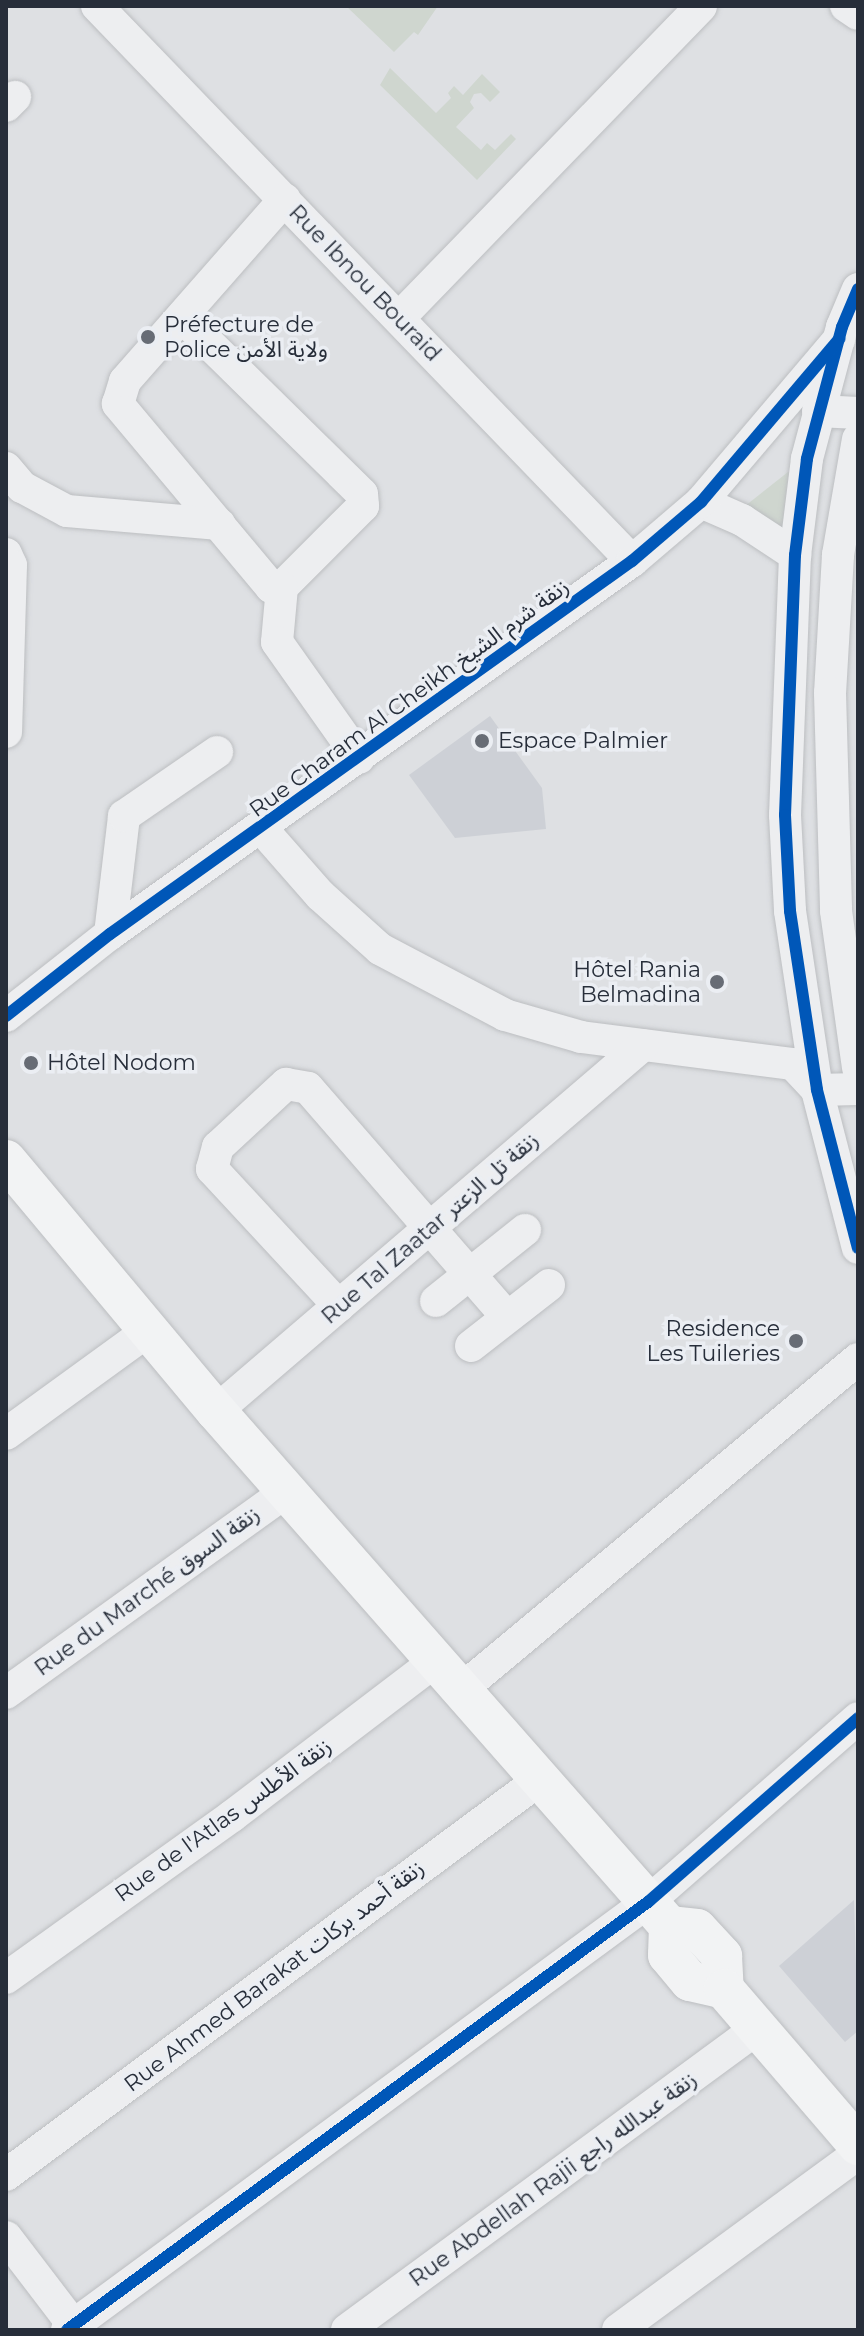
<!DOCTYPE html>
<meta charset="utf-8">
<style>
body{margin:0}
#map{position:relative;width:864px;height:2336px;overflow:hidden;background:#dee0e3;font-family:Montserrat,"Noto Sans Arabic",sans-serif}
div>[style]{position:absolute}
.built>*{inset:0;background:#cdd0d6}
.green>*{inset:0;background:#cfd6cf}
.roads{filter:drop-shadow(0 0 2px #bcbec1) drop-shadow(0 0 2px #bcbec1)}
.minor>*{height:32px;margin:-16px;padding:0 16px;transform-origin:16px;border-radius:16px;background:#edeef0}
.major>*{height:40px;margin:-20px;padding:0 20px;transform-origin:20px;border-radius:20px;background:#f2f3f4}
.cycleway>*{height:12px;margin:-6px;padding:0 6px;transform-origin:6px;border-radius:6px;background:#0057b8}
.dots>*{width:22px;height:22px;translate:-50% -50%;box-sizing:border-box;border:4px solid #ebeef3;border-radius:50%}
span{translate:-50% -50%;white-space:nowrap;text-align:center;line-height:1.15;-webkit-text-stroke:7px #ebeef3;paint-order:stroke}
.street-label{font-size:22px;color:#272e3a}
.poi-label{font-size:22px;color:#272e3a}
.left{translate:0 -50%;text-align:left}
.right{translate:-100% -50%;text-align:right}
.frame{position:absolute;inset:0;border:8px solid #272e3a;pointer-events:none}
</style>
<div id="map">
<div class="built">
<div style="clip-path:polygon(490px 716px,542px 788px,546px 829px,455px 838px,409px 775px)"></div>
<div style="clip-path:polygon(854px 1900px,858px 2031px,845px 2042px,779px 1966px)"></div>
</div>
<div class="green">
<div style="clip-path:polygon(346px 6px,438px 6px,418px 35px,414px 32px,394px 52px)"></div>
<div style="clip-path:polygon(390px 68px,436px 113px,451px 98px,448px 93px,454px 86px,463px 95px,482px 74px,500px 92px,490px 102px,481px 93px,474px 94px,470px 102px,474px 108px,456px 127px,481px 150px,487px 143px,495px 150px,511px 134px,516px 139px,477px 180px,380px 85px)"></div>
<div style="clip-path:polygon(788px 472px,790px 473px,785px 531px,745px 506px)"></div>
</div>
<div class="roads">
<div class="minor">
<div style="left:97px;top:6px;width:771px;rotate:46.05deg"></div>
<div style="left:846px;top:6px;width:14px;rotate:34deg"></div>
<div style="left:6px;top:106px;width:13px;rotate:-45deg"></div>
<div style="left:858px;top:289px;width:41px;rotate:112.8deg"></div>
<div style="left:842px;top:327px;width:137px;rotate:104.9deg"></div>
<div style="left:807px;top:459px;width:97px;rotate:97.1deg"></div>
<div style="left:795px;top:555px;width:260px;rotate:92.2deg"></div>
<div style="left:785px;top:815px;width:96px;rotate:87deg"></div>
<div style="left:790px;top:911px;width:181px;rotate:81.4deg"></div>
<div style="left:817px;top:1090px;width:163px;rotate:75.5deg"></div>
<div style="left:182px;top:317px;width:252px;rotate:44.5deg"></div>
<div style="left:362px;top:494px;width:12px;rotate:85deg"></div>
<div style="left:363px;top:506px;width:115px;rotate:135deg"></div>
<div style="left:282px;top:587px;width:11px;rotate:180deg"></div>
<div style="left:271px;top:587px;width:239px;rotate:-129.9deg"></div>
<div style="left:118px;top:404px;width:24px;rotate:-73deg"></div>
<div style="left:125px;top:381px;width:242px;rotate:-48.7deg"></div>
<div style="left:399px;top:318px;width:434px;rotate:-45.9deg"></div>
<div style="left:818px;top:411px;width:40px;rotate:2.9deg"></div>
<div style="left:858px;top:439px;width:118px;rotate:99.8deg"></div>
<div style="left:838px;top:555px;width:138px;rotate:93.3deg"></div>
<div style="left:830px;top:693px;width:218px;rotate:88.4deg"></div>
<div style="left:836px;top:911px;width:158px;rotate:82deg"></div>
<div style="left:6px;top:468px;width:25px;rotate:50deg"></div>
<div style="left:22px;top:487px;width:51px;rotate:28.1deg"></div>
<div style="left:67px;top:511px;width:153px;rotate:4.9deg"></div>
<div style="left:701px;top:502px;width:45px;rotate:23.7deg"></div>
<div style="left:742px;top:520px;width:64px;rotate:33.4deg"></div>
<div style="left:6px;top:554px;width:12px;rotate:66deg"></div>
<div style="left:11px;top:565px;width:167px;rotate:91.7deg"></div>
<div style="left:282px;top:587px;width:55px;rotate:95.2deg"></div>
<div style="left:277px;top:642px;width:142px;rotate:54.7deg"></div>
<div style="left:262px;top:829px;width:88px;rotate:48.7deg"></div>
<div style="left:320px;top:895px;width:81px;rotate:42deg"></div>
<div style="left:380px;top:949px;width:141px;rotate:27.8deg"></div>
<div style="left:505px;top:1015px;width:79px;rotate:16.1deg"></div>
<div style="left:581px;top:1037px;width:214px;rotate:7.3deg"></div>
<div style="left:793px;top:1064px;width:35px;rotate:47deg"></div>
<div style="left:817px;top:1090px;width:41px;rotate:-1.4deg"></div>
<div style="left:110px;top:934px;width:119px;rotate:-83.2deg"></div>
<div style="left:124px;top:816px;width:113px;rotate:-34.5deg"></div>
<div style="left:6px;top:1016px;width:132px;rotate:-38.3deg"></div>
<div style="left:110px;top:934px;width:642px;rotate:-35.55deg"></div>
<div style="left:632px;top:561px;width:91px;rotate:-40.5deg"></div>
<div style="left:701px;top:502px;width:214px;rotate:-49.7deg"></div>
<div style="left:436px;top:1301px;width:114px;rotate:-38.6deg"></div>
<div style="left:339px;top:1306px;width:187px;rotate:-132.8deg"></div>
<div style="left:212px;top:1169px;width:23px;rotate:-75deg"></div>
<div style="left:218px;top:1147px;width:93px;rotate:-42.8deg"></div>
<div style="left:286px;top:1084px;width:22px;rotate:10deg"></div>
<div style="left:308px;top:1088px;width:303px;rotate:49deg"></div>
<div style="left:471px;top:1346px;width:99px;rotate:-38deg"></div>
<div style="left:216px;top:1411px;width:562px;rotate:-40.6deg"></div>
<div style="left:6px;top:1434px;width:177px;rotate:-36deg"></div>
<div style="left:463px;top:1688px;width:514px;rotate:-39.79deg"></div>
<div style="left:6px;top:1693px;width:347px;rotate:-35.7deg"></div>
<div style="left:6px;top:1978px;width:278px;rotate:-35.6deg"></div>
<div style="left:232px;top:1816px;width:259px;rotate:-37.3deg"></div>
<div style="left:6px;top:2175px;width:667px;rotate:-36.53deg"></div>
<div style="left:6px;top:2237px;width:117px;rotate:52.6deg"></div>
<div style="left:67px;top:2330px;width:722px;rotate:-36.38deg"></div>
<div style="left:648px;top:1902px;width:279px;rotate:-41.2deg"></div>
<div style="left:347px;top:2330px;width:510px;rotate:-36.31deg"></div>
<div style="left:618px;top:2330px;width:298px;rotate:-36.3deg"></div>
</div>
<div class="major">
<div style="left:6px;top:1160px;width:327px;rotate:50.1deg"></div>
<div style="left:216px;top:1411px;width:686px;rotate:48.66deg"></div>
<div style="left:669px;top:1926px;width:28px;rotate:6deg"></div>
<div style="left:697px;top:1929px;width:37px;rotate:47deg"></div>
<div style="left:722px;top:1956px;width:33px;rotate:87deg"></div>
<div style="left:669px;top:1926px;width:29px;rotate:92deg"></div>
<div style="left:668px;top:1955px;width:34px;rotate:50deg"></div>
<div style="left:690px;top:1981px;width:35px;rotate:13deg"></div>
<div style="left:724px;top:1989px;width:206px;rotate:49.3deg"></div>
</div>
</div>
<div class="cycleway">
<div style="left:858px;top:289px;width:41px;rotate:112.8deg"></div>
<div style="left:842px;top:327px;width:137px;rotate:104.9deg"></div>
<div style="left:807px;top:459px;width:97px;rotate:97.1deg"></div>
<div style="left:795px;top:555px;width:260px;rotate:92.2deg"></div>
<div style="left:785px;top:815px;width:96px;rotate:87deg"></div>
<div style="left:790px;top:911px;width:181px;rotate:81.4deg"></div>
<div style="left:817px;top:1090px;width:163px;rotate:75.5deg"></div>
<div style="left:6px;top:1016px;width:132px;rotate:-38.3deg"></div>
<div style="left:110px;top:934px;width:642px;rotate:-35.55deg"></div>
<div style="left:632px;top:561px;width:91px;rotate:-40.5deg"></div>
<div style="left:701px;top:502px;width:214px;rotate:-49.7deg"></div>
<div style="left:67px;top:2330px;width:722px;rotate:-36.38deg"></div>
<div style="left:648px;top:1902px;width:279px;rotate:-41.2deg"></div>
</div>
<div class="dots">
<div style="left:148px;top:337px;background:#676c75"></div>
<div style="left:482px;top:741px;background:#676c75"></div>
<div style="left:717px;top:982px;background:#676c75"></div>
<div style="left:31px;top:1063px;background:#676c75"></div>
<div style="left:796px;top:1341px;background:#676c75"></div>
</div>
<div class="street-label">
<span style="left:365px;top:283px;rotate:46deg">Rue Ibnou Bouraid</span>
<span style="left:409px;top:698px;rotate:-36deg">Rue Charam Al Cheikh زنقة شرم الشيخ</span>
<span style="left:430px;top:1228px;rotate:-41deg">Rue Tal Zaatar زنقة تل الزعتر</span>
<span style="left:147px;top:1591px;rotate:-36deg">Rue du Marché زنقة السوق</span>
<span style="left:223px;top:1820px;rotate:-36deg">Rue de l'Atlas زنقة الأطلس</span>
<span style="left:274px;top:1976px;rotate:-37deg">Rue Ahmed Barakat زنقة أحمد بركات</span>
<span style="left:553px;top:2179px;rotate:-36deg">Rue Abdellah Rajii زنقة عبدالله راجع</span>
</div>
<div class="poi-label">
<span class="left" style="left:164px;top:337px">Préfecture de<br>Police ولاية الأمن</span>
<span class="left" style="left:498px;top:741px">Espace Palmier</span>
<span class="right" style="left:701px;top:982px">Hôtel Rania<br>Belmadina</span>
<span class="left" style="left:47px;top:1063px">Hôtel Nodom</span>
<span class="right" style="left:780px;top:1341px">Residence<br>Les Tuileries</span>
</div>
<div class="frame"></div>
</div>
